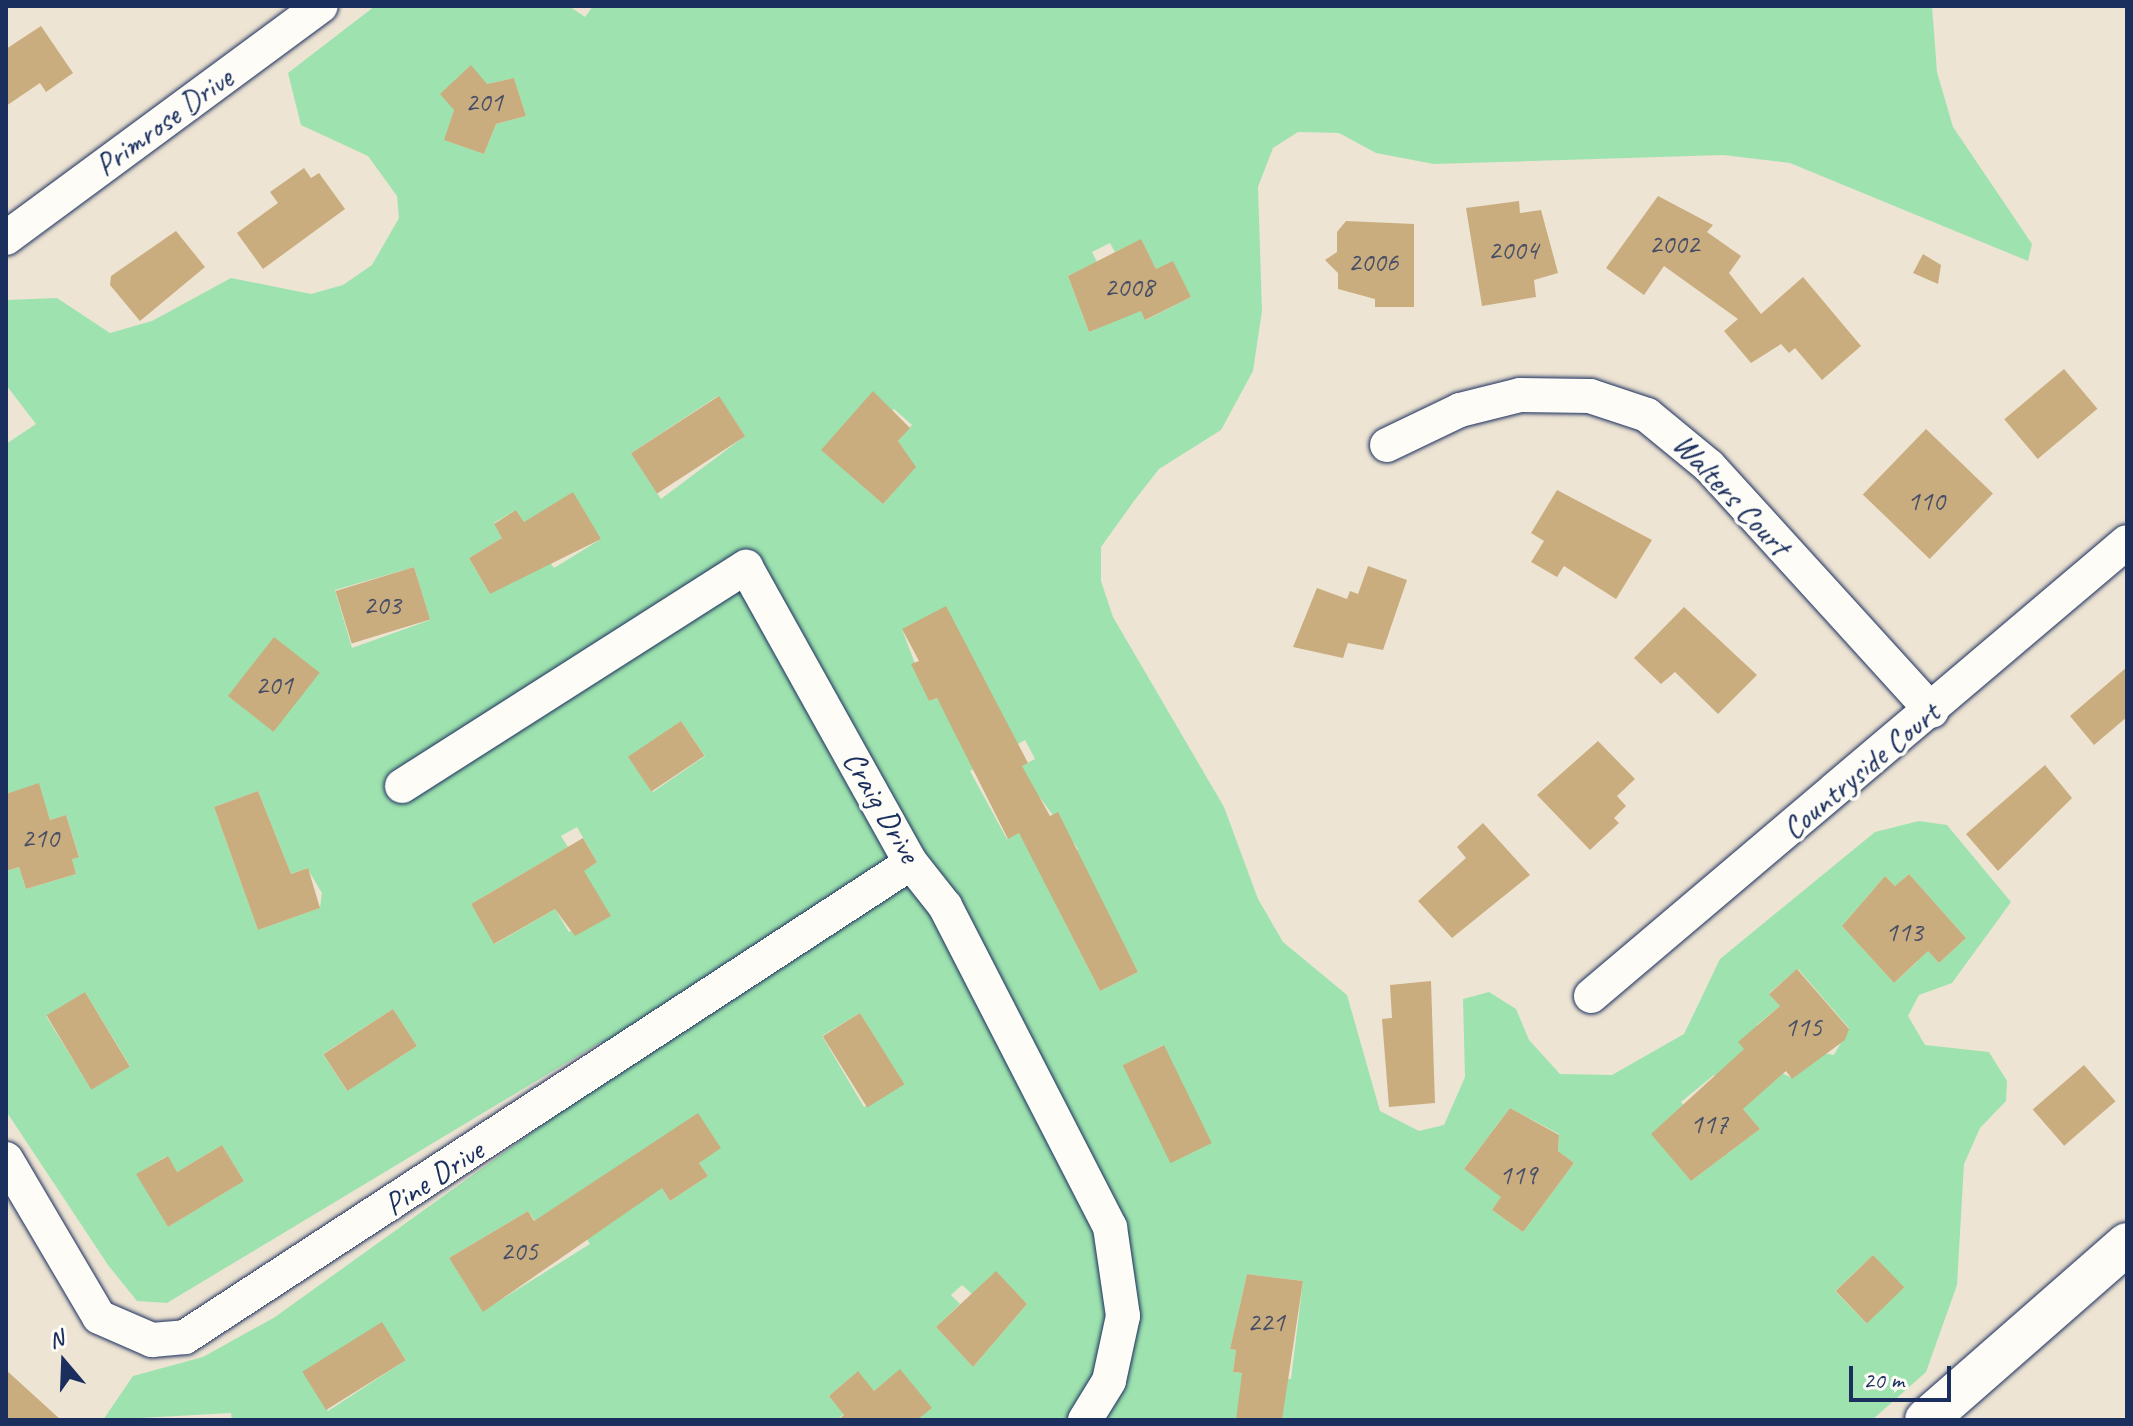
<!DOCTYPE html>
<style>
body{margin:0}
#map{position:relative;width:2133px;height:1426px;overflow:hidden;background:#eee4d3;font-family:Caveat,sans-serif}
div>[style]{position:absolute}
.green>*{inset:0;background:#9ee3af}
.building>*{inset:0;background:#caad7f;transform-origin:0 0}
.roads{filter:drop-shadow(0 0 2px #1b2f5e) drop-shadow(0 0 2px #1b2f5e)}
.minor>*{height:34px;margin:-17px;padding:0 17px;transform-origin:17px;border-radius:17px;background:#fdfcf7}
.tertiary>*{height:42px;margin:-21px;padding:0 21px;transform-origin:21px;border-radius:21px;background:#fdfcf7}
span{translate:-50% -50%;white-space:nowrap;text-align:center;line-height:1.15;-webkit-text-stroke:7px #fdfcf7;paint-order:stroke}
.number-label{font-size:28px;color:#474e66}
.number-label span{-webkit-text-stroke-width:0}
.street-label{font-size:32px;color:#1b2f5e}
.frame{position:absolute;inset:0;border:8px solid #1b2f5e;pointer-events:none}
.north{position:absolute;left:24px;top:1322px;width:80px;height:80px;-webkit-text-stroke:6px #fdfcf7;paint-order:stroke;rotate:341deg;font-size:22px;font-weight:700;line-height:32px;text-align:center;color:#1b2f5e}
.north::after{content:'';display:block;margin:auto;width:28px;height:36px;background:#1b2f5e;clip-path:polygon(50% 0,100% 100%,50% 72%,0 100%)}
.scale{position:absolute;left:1849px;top:1366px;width:102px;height:36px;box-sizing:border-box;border:4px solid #1b2f5e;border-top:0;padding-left:10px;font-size:24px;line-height:28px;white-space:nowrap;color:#1b2f5e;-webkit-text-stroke:6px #fdfcf7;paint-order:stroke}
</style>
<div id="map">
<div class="green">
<div style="clip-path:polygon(evenodd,375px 6px,569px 6px,585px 17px,593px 6px,1932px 6px,1937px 72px,1953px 127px,2032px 244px,2028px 261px,1790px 163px,1723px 155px,1434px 164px,1376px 153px,1339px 133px,1298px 132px,1273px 148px,1258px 187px,1262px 311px,1253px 371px,1221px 430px,1159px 469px,1134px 501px,1101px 547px,1101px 581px,1113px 617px,1224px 807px,1258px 899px,1283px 942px,1347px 995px,1380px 1111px,1419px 1131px,1444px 1125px,1465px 1077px,1463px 999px,1489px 992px,1516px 1009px,1529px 1040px,1560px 1074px,1612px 1075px,1684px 1034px,1720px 959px,1875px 832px,1919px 821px,1947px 825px,2011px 902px,1952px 983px,1919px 995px,1908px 1016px,1925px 1045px,1989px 1052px,2007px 1081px,2006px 1101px,1980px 1128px,1964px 1164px,1957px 1285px,1926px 1372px,1872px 1420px,1282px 1420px,1278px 1378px,1291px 1379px,1303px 1281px,1247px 1274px,1230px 1349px,1236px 1350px,1233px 1372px,1254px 1375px,1236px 1420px,917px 1420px,900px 1370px,874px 1391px,857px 1372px,829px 1396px,844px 1414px,837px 1420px,232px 1420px,231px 1413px,103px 1420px,133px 1376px,203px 1357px,275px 1317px,623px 1067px,601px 1042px,167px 1303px,137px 1301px,108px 1265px,6px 1111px,6px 871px,19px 867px,26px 889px,76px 874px,72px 859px,79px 856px,66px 815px,50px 820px,39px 784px,6px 794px,6px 444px,36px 424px,6px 385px,6px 300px,57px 298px,110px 333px,152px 321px,231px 278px,311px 294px,343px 285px,372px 265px,399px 218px,397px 196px,368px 156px,301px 125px,288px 73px,375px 6px,514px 78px,526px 116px,496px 124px,484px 154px,445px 140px,454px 110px,487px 84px,514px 78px,375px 6px,1141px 240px,1156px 269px,1191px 297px,1146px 320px,1140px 309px,1089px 332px,1068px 276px,1097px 262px,1092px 252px,1110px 243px,1115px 252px,1141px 240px,375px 6px,718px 396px,745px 436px,661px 499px,631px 453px,718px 396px,375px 6px,894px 409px,912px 425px,898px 441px,915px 467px,883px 504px,822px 450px,880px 424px,894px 409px,375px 6px,516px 510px,524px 522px,601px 539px,554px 568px,545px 555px,490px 594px,469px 558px,502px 538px,494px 523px,516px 510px,375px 6px,414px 567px,430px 620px,352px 648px,335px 590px,414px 567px,375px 6px,902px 629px,995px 705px,953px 728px,937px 698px,929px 701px,902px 629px,375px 6px,274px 638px,275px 731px,229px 696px,274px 638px,375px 6px,681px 721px,705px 756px,653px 792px,629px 758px,681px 721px,375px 6px,1025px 740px,1035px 759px,1018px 768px,1078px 849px,1040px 871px,1019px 833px,1007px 839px,970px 771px,1025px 740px,375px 6px,258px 791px,291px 874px,307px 868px,322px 893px,320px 908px,258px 930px,214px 807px,258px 791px,375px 6px,577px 827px,597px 862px,581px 872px,610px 916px,569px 932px,555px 909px,495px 944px,471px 904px,568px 847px,561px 836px,577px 827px,375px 6px,1909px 874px,1966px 938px,1939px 963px,1920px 942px,1918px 961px,1894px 983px,1842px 926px,1885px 876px,1895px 886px,1909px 874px,375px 6px,1097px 892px,1138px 972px,1100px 991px,1059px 911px,1097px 892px,375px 6px,1798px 969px,1849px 1028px,1834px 1055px,1822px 1053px,1792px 1078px,1754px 1060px,1757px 1025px,1780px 1006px,1769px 993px,1798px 969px,375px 6px,85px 992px,130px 1066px,91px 1089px,46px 1016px,85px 992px,375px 6px,393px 1009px,417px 1046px,347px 1091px,323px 1054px,393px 1009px,375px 6px,860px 1013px,904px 1084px,864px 1107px,822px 1036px,860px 1013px,375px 6px,1163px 1045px,1211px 1142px,1172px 1162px,1124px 1065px,1163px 1045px,375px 6px,1714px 1075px,1760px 1129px,1691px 1181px,1652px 1134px,1690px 1113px,1681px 1102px,1714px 1075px,375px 6px,1510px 1108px,1559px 1134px,1558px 1151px,1574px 1163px,1523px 1232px,1492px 1210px,1509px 1187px,1500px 1181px,1492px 1190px,1464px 1169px,1510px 1108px,375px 6px,222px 1145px,244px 1181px,168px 1227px,137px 1174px,167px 1156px,177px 1172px,222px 1145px,375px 6px,699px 1163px,708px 1176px,670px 1201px,662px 1188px,699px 1163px,375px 6px,564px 1202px,590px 1244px,483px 1311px,449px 1258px,528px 1211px,535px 1221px,564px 1202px,375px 6px,1873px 1255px,1903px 1288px,1866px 1323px,1835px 1291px,1873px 1255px,375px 6px,996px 1272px,1027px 1304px,973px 1367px,936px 1327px,960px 1304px,951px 1295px,962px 1285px,972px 1294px,996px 1272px,375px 6px,382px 1323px,406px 1360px,328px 1411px,304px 1373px,382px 1323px)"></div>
</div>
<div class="building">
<div style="clip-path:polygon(41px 26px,73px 73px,46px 92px,40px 83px,6px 106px,6px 49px)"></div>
<div style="clip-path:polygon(471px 65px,487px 84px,514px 78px,526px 116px,496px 124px,484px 154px,444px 140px,454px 110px,440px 94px)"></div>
<div style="clip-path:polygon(304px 168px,311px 178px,319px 173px,345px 209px,263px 269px,237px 233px,278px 203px,270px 192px)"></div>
<div style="clip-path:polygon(1658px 196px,1713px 225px,1707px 232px,1741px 256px,1729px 273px,1761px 314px,1803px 277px,1861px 346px,1822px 380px,1795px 348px,1789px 353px,1781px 344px,1751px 363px,1724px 331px,1738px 319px,1664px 266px,1644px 295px,1606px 268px)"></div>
<div style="clip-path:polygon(1519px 201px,1520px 213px,1541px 210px,1558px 273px,1534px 280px,1536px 297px,1482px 306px,1466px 208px)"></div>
<div style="clip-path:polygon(1346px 221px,1414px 224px,1414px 307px,1375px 307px,1375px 299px,1338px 289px,1338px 273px,1325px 260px,1337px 252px,1337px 232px)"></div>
<div style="clip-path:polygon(176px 231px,205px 267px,140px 321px,110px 285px,111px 276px)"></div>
<div style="clip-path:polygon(1141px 239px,1156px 269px,1173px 261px,1191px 297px,1145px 320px,1141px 311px,1089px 332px,1068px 276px)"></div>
<div style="clip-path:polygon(1923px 254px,1941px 265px,1938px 284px,1913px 273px)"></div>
<div style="left:2064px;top:369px;width:52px;height:78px;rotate:50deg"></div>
<div style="clip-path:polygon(873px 391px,910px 428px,898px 441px,916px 467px,883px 504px,821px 450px)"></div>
<div style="left:719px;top:396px;width:48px;height:105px;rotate:57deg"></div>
<div style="left:1926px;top:429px;width:93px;height:91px;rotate:44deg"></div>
<div style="clip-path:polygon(1557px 490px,1652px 540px,1616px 599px,1564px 566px,1557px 577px,1531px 562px,1544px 541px,1531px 533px)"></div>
<div style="clip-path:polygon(573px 492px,601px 539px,490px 594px,469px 558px,502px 538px,494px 524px,516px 510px,524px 522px)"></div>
<div style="clip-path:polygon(1368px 566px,1407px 580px,1383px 650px,1348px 643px,1343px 658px,1293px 647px,1317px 588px,1347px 599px,1350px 591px,1358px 594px)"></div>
<div style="left:414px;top:567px;width:55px;height:82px;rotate:73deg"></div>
<div style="clip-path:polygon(946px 606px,1028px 763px,1022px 766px,1050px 816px,1058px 812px,1138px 972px,1100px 991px,1019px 833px,1008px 839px,937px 698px,929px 701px,911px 664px,919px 661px,902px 629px)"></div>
<div style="clip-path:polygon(1684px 607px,1757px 675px,1718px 714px,1675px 672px,1661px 684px,1634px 658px)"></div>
<div style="left:274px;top:637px;width:58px;height:75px;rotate:38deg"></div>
<div style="clip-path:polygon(2127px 667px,2127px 717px,2094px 745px,2070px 716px)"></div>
<div style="left:681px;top:721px;width:42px;height:64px;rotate:56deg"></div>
<div style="clip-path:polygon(1598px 741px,1635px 779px,1617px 796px,1626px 806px,1614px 818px,1619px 823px,1590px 850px,1537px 795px)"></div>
<div style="clip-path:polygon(2045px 765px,2072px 798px,1998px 871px,1966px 834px)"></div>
<div style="clip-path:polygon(39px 783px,50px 820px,66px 815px,79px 857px,72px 859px,76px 874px,26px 889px,19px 867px,6px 871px,6px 794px)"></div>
<div style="clip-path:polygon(258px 791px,291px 874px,308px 868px,320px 908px,258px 930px,214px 807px)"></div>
<div style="clip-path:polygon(1483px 823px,1530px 875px,1452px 938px,1418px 901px,1466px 858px,1457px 847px)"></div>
<div style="clip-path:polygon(583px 838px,597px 862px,584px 871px,611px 916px,575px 936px,555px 909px,494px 944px,471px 904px)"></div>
<div style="clip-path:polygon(1909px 874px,1966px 938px,1939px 963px,1928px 951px,1894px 983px,1842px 926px,1885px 876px,1895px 886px)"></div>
<div style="clip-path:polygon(1797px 969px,1849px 1029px,1845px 1040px,1792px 1079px,1786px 1071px,1743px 1109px,1760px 1129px,1691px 1181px,1651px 1134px,1744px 1049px,1738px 1042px,1780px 1006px,1769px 994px)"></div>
<div style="clip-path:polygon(1431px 981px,1435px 1103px,1389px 1107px,1382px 1019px,1392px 1018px,1390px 985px)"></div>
<div style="left:85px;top:992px;width:87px;height:45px;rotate:59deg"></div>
<div style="left:393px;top:1009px;width:44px;height:83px;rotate:57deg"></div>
<div style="left:860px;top:1013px;width:84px;height:44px;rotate:58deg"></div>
<div style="left:1164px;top:1045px;width:109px;height:46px;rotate:64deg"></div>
<div style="left:2084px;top:1065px;width:48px;height:68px;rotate:49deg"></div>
<div style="clip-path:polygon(1510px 1108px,1559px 1135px,1558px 1151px,1574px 1163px,1523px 1232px,1492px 1210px,1501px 1197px,1464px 1169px)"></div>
<div style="clip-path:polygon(698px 1113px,721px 1148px,699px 1163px,708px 1176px,670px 1201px,662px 1188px,483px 1312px,449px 1258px,528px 1211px,534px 1221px)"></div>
<div style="clip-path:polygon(222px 1145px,244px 1181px,168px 1227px,136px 1174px,168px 1156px,177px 1172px)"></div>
<div style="left:1873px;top:1255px;width:45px;height:52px;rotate:46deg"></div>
<div style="clip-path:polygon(996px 1271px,1027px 1304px,973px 1367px,936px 1327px)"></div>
<div style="clip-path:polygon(1247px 1274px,1303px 1281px,1282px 1420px,1236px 1420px,1242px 1373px,1233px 1372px,1236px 1350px,1230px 1349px)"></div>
<div style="left:382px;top:1322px;width:45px;height:94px;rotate:58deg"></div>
<div style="clip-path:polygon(900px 1369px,932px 1408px,917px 1420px,838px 1420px,844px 1415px,829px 1396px,858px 1371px,874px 1391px)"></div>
<div style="clip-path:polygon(6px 1370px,61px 1420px,6px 1420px)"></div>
</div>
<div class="roads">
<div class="minor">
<div style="left:6px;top:238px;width:391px;rotate:-36.4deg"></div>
<div style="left:1387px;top:445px;width:81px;rotate:-25.6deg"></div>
<div style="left:1460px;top:410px;width:62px;rotate:-14deg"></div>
<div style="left:1520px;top:395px;width:70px;rotate:0.8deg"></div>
<div style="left:1590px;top:396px;width:60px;rotate:18.4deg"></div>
<div style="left:1647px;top:415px;width:80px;rotate:39.4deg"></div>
<div style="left:1709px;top:466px;width:331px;rotate:47.7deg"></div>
<div style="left:402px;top:786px;width:408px;rotate:-32.5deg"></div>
<div style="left:746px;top:567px;width:339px;rotate:60.9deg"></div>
<div style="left:911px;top:863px;width:55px;rotate:51.7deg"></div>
<div style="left:945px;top:906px;width:361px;rotate:62.8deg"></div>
<div style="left:1110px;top:1227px;width:90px;rotate:81.7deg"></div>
<div style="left:1123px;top:1316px;width:66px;rotate:102.2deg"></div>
<div style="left:1109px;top:1381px;width:46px;rotate:121.6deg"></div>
<div style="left:1591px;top:996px;width:702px;rotate:-40.27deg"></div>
<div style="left:6px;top:1159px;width:183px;rotate:59.5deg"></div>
<div style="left:99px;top:1317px;width:58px;rotate:23.5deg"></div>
<div style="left:152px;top:1340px;width:33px;rotate:-5deg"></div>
<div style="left:185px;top:1337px;width:867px;rotate:-33.14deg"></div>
</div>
<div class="tertiary">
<div style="left:1926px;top:1420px;width:267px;rotate:-41.2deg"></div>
</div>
</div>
<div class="number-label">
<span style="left:484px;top:102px">201</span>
<span style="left:1674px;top:244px">2002</span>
<span style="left:1513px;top:250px">2004</span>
<span style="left:1373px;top:262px">2006</span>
<span style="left:1129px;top:287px">2008</span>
<span style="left:1926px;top:501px">110</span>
<span style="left:382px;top:605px">203</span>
<span style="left:274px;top:685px">201</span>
<span style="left:40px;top:838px">210</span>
<span style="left:1904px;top:932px">113</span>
<span style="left:1803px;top:1027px">115</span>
<span style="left:1709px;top:1124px">117</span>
<span style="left:1518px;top:1175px">119</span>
<span style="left:519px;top:1251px">205</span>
<span style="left:1266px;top:1322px">221</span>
</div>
<div class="street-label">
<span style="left:164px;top:122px;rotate:-36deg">Primrose Drive</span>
<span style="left:1731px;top:495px;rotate:47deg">Walters Court</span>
<span style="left:1861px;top:771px;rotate:-40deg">Countryside Court</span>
<span style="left:881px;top:807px;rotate:60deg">Craig Drive</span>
<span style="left:434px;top:1178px;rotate:-33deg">Pine Drive</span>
</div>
<div class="frame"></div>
<div class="north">N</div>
<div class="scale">20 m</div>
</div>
